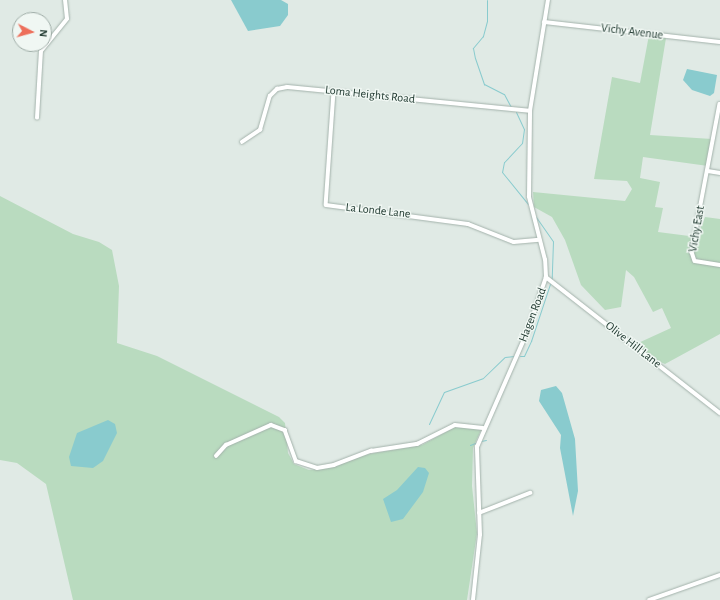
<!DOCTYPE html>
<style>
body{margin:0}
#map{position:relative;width:720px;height:600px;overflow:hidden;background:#e0eae5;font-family:"Alegreya Sans",sans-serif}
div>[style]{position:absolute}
.green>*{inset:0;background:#b9dbbf}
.water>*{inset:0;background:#89cbce}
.stream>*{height:1px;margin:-0.5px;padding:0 0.5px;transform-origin:0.5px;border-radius:0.5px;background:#89cbce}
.roads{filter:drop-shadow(0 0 1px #a3b2ab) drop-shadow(0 0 1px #a3b2ab)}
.street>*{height:3.5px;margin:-1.75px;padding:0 1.75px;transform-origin:1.75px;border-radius:1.75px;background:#fff}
span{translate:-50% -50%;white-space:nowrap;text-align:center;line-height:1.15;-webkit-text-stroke:3px #f0f7f3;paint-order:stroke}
.street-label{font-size:12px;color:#213a31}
.north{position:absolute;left:12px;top:12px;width:40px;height:40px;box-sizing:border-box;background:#f0f7f3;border:1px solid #9daba5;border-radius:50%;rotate:96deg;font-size:11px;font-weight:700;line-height:16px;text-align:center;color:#213a31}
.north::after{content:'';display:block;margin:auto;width:14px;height:18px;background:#ed6f5b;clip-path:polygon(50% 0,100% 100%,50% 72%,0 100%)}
</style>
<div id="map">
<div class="green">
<div style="clip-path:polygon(649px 35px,666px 38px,650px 135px,712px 139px,708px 166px,643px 157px,640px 178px,660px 182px,655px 207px,663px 208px,658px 232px,697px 237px,705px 217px,720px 219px,720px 334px,665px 364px,649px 357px,636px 344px,671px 328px,662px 308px,653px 312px,634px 277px,626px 270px,621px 307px,605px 310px,581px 285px,565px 240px,552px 217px,534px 207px,533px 192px,625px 201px,632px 189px,627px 181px,594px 179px,612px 77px,640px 83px)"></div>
<div style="clip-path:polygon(0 196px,73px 234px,99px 242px,112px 250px,119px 286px,117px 343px,157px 356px,279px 417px,285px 423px,288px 453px,294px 464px,309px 470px,320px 469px,369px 454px,422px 445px,459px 425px,481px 430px,473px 448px,472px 486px,477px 533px,467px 600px,73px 600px,46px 484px,17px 463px,0 460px)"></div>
</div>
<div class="water">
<div style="clip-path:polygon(231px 0,281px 0,288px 4px,288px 15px,280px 26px,248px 31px)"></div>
<div style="clip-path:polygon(687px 69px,717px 75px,714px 93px,710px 96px,692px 90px,683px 80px)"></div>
<div style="clip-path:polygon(556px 386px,562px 393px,575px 439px,578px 491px,573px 516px,560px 448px,561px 435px,539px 401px,541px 390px)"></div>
<div style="clip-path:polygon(108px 420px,115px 424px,117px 433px,103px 461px,93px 468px,71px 466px,69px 457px,77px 433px)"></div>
<div style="clip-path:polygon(418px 467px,425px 468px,429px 473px,423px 492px,403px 519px,391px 522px,383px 499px,397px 490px)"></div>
</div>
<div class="stream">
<div style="left:487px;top:0;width:21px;rotate:90deg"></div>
<div style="left:487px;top:21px;width:16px;rotate:105deg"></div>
<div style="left:483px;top:36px;width:16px;rotate:130deg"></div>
<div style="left:473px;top:48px;width:10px;rotate:79deg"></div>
<div style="left:475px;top:58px;width:28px;rotate:71deg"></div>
<div style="left:484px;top:84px;width:22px;rotate:27deg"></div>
<div style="left:504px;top:94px;width:15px;rotate:62deg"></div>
<div style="left:516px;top:112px;width:19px;rotate:65deg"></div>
<div style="left:524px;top:129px;width:14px;rotate:98deg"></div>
<div style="left:522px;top:143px;width:26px;rotate:133deg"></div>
<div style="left:504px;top:162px;width:10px;rotate:101deg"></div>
<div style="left:502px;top:172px;width:41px;rotate:50.9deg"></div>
<div style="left:536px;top:217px;width:29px;rotate:55deg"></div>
<div style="left:553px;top:241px;width:38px;rotate:92deg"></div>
<div style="left:520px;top:356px;width:4px"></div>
<div style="left:524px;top:356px;width:17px;rotate:-65deg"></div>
<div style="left:531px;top:341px;width:60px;rotate:-71.6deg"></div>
<div style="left:429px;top:424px;width:35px;rotate:-65deg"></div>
<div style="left:444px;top:392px;width:41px;rotate:-19.7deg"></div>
<div style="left:483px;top:378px;width:30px;rotate:-44deg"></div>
<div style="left:505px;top:357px;width:9px;rotate:-6deg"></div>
<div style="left:481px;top:441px;width:5px;rotate:-11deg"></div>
<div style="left:470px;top:445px;width:9px;rotate:-21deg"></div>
</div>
<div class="roads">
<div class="street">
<div style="left:544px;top:22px;width:177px;rotate:6.5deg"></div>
<div style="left:334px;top:92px;width:113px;rotate:94deg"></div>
<div style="left:326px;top:205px;width:143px;rotate:7.6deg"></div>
<div style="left:468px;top:224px;width:49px;rotate:21.4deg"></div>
<div style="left:514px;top:242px;width:25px;rotate:-5deg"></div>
<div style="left:720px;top:104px;width:151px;rotate:100.7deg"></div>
<div style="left:692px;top:252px;width:9px;rotate:72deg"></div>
<div style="left:695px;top:261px;width:25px;rotate:9deg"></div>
<div style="left:37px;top:118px;width:67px;rotate:-86.6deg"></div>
<div style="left:41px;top:51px;width:41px;rotate:-50.9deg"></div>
<div style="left:67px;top:19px;width:19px;rotate:-96deg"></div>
<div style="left:242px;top:142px;width:22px;rotate:-34deg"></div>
<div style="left:260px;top:130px;width:35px;rotate:-74deg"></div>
<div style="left:270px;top:96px;width:10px;rotate:-45deg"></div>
<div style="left:277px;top:89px;width:10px;rotate:-11deg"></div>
<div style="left:287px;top:87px;width:244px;rotate:5.6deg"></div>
<div style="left:708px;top:171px;width:12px;rotate:9deg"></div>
<div style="left:546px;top:277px;width:221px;rotate:38deg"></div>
<div style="left:216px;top:456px;width:15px;rotate:-48deg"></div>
<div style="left:226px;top:445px;width:49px;rotate:-24deg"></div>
<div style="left:271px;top:425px;width:15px;rotate:20deg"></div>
<div style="left:285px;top:430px;width:33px;rotate:70deg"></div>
<div style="left:296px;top:461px;width:22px;rotate:18deg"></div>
<div style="left:317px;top:468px;width:17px;rotate:-10deg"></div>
<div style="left:334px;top:465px;width:40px;rotate:-21deg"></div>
<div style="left:371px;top:451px;width:47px;rotate:-8.7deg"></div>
<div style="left:417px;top:444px;width:42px;rotate:-26.6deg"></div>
<div style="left:455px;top:425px;width:28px;rotate:6deg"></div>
<div style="left:479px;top:513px;width:55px;rotate:-21.4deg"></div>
<div style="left:473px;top:600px;width:65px;rotate:-83.9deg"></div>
<div style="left:480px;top:535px;width:88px;rotate:-92deg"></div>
<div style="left:477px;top:447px;width:128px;rotate:-66.4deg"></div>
<div style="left:528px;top:330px;width:56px;rotate:-71.2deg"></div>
<div style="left:546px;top:277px;width:17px;rotate:-93deg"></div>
<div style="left:545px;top:260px;width:65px;rotate:-104.3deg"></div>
<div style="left:529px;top:197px;width:86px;rotate:-89.3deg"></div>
<div style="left:530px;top:111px;width:112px;rotate:-80.8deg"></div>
<div style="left:649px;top:600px;width:75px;rotate:-19.4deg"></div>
</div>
</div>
<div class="street-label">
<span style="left:632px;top:32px;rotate:7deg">Vichy Avenue</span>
<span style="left:370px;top:95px;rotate:6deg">Loma Heights Road</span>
<span style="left:378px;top:211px;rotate:6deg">La Londe Lane</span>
<span style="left:697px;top:229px;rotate:-80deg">Vichy East</span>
<span style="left:533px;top:315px;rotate:-69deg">Hagen Road</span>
<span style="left:633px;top:345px;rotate:38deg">Olive Hill Lane</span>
</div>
<div class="north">N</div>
</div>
